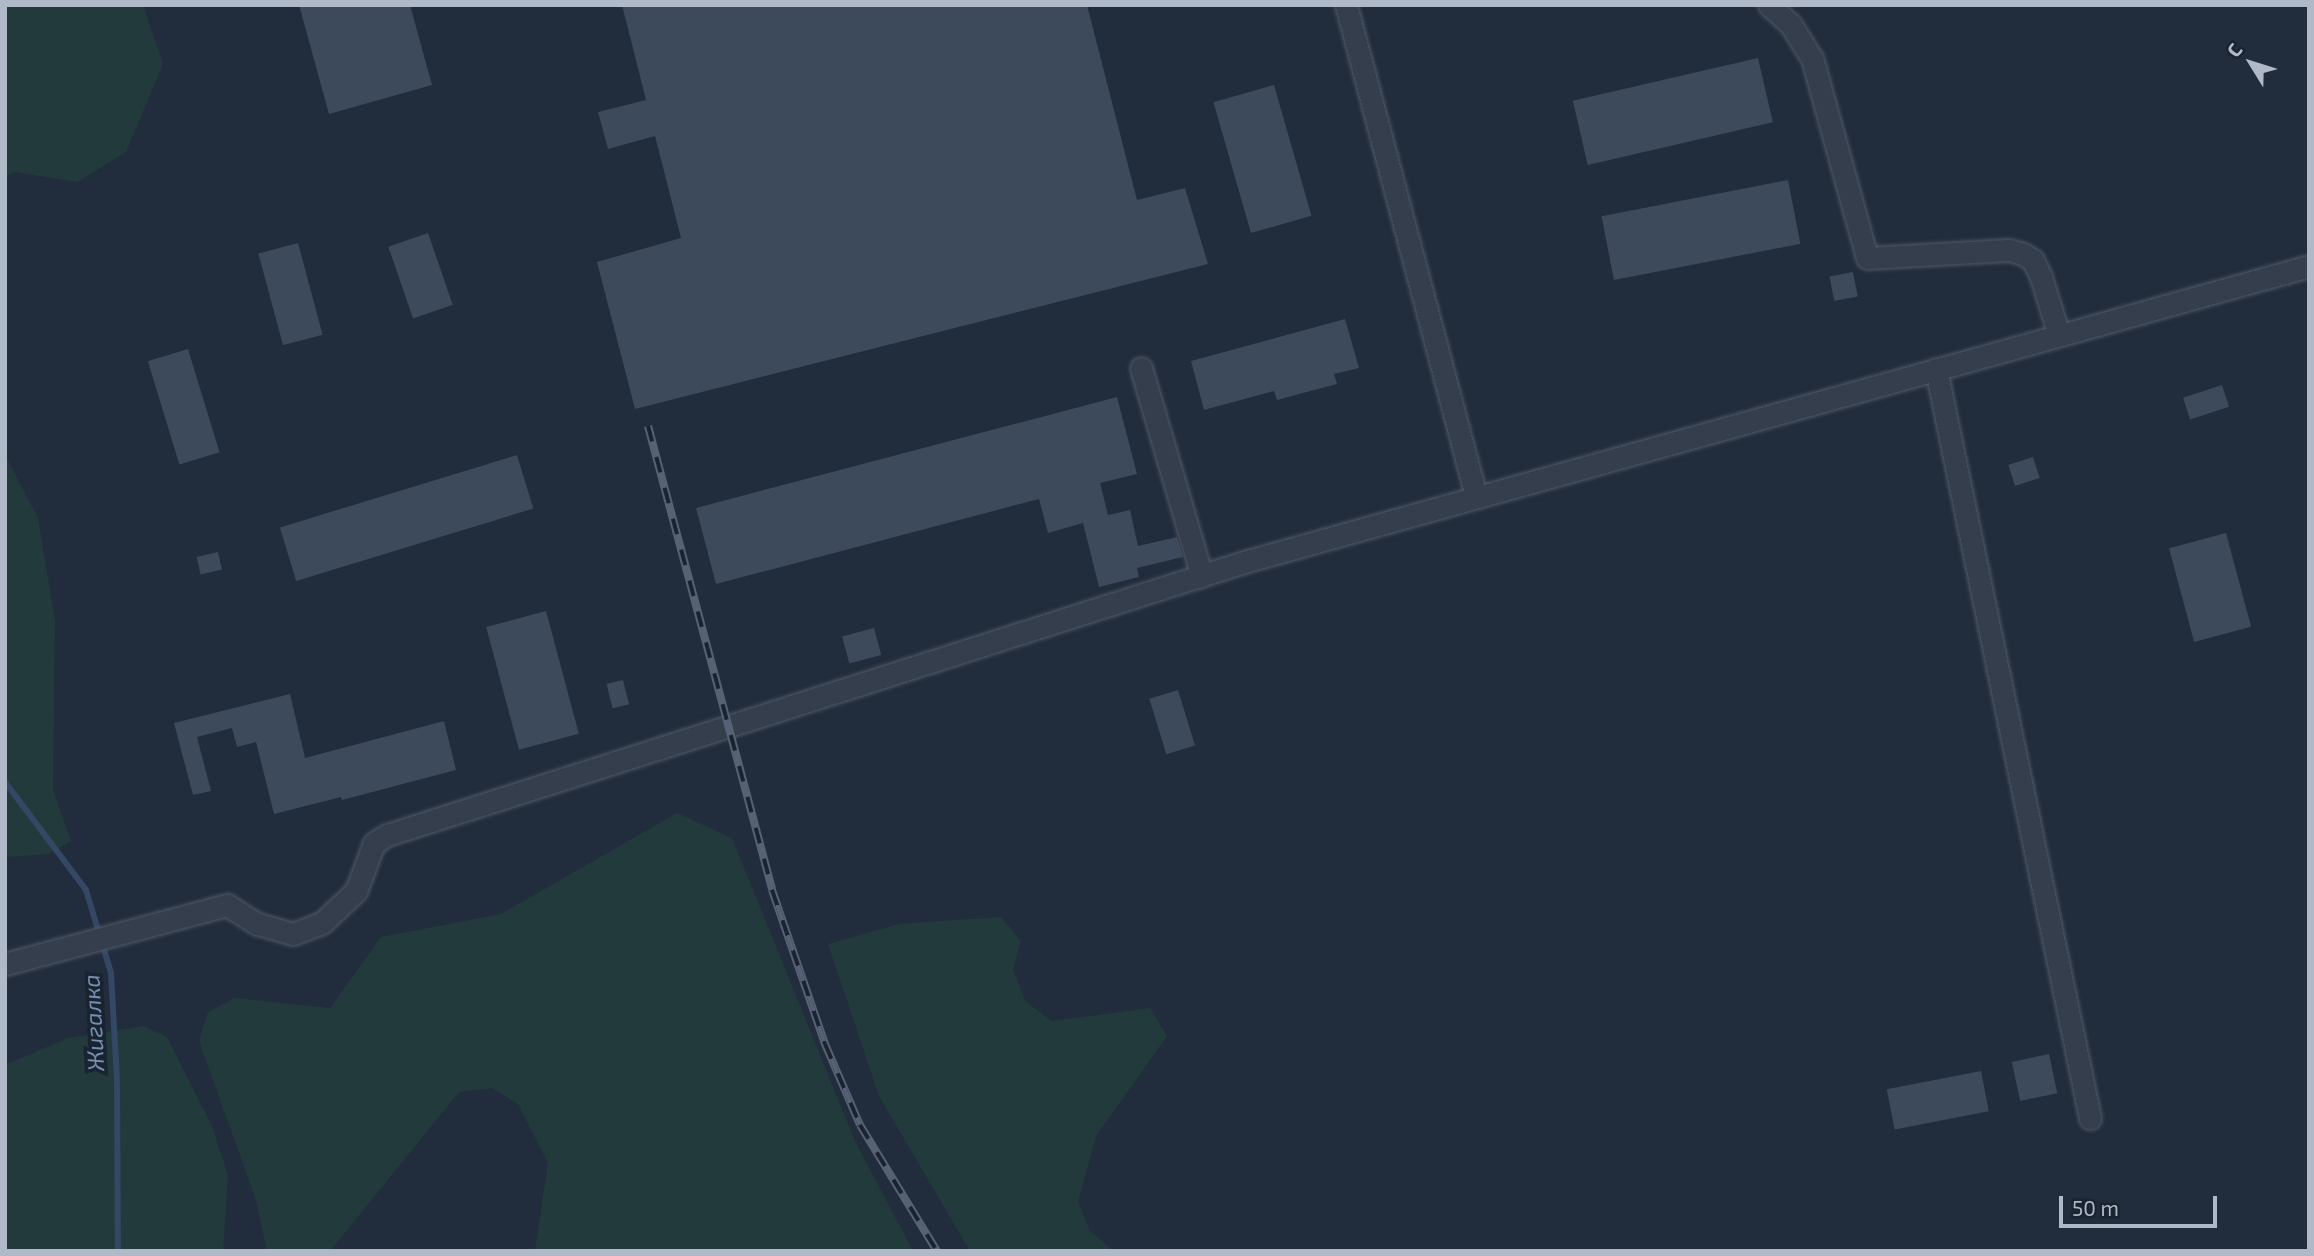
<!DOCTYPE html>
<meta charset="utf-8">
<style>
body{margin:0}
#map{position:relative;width:2314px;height:1256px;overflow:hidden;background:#212c3c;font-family:"Exo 2",sans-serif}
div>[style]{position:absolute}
.green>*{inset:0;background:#233a3d}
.stream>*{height:6px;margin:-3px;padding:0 3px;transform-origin:3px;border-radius:3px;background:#344764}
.building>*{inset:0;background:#3d4a5b;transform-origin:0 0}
.roads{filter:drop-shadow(0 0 2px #505966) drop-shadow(0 0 2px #505966)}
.minor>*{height:21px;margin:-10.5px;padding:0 10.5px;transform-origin:10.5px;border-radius:10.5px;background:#353e4c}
.rail>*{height:8px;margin-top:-4px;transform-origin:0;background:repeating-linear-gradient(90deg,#1a2330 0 16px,#566273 0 32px);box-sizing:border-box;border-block:2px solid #566273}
span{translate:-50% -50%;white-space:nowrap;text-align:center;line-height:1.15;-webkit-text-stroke:7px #1a2330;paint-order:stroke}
.water-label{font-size:23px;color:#768fb2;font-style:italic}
.frame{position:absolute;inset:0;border:7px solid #b0b9c8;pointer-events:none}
.north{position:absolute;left:2216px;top:28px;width:70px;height:70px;-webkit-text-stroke:5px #1a2330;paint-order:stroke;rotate:308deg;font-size:19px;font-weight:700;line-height:28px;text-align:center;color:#b0b9c8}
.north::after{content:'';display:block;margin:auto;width:24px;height:32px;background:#b0b9c8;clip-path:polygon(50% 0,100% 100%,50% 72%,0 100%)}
.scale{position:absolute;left:2059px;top:1196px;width:158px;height:32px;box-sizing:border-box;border:4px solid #b0b9c8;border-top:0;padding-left:9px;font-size:21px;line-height:24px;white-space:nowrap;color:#b0b9c8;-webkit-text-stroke:5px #1a2330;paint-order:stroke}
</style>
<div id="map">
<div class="green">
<div style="clip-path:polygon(5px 5px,143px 5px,163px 64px,126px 152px,77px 182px,15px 172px,5px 177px)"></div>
<div style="clip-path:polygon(5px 455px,38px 518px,55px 621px,53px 790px,71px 841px,48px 854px,5px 857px)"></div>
<div style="clip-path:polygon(677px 813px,732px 838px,855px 1141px,913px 1251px,535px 1251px,548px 1163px,518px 1104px,492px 1088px,459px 1092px,330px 1251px,267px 1251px,256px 1200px,199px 1041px,208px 1012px,235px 998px,330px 1008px,381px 937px,501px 914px)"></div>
<div style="clip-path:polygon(1001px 917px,1021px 941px,1013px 970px,1026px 1002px,1052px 1021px,1150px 1008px,1167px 1036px,1096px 1136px,1078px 1202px,1090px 1231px,1113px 1251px,970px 1251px,879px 1096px,828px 944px,899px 924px)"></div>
<div style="clip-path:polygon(144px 1026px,167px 1037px,212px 1126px,228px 1175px,223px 1251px,5px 1251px,5px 1065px,68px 1038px)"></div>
</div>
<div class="stream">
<div style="left:5px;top:782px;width:135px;rotate:53.1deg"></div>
<div style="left:86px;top:890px;width:87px;rotate:73.2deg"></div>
<div style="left:111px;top:973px;width:109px;rotate:86.8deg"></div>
<div style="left:117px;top:1082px;width:169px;rotate:89.7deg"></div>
</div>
<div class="building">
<div style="clip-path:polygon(299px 5px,410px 5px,432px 85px,329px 114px)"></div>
<div style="clip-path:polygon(622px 5px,1087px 5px,1137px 200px,1185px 188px,1208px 264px,635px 409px,597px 262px,681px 238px,655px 136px,608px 149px,598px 112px,646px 100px)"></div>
<div style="left:1758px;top:58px;width:66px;height:190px;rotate:77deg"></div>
<div style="left:1274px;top:85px;width:136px;height:63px;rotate:74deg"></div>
<div style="left:1788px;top:180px;width:65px;height:190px;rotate:79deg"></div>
<div style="left:428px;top:233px;width:76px;height:42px;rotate:71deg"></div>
<div style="left:298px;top:243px;width:95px;height:41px;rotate:75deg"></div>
<div style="left:1853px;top:272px;width:25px;height:24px;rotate:79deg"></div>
<div style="clip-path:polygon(1345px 319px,1359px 368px,1334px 374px,1337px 384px,1277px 400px,1274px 391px,1204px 410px,1191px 361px)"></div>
<div style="left:188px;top:349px;width:108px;height:42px;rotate:73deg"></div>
<div style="left:2222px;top:385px;width:23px;height:41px;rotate:72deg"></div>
<div style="clip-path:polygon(1117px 397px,1137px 474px,1100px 483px,1108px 515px,1130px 510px,1138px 546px,1177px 537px,1183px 557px,1137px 568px,1139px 577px,1099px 587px,1083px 523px,1048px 533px,1039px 499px,716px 584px,696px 508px)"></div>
<div style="left:517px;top:455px;width:56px;height:248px;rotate:73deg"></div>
<div style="left:2033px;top:457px;width:22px;height:26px;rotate:72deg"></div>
<div style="left:2226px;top:533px;width:97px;height:59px;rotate:75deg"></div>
<div style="left:218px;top:552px;width:18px;height:22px;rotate:77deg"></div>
<div style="left:546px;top:611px;width:127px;height:62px;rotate:75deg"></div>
<div style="left:874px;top:628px;width:28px;height:33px;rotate:75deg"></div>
<div style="left:623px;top:680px;width:25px;height:17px;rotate:76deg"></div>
<div style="left:1178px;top:690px;width:58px;height:30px;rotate:73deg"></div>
<div style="clip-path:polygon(290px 694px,305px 758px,444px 721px,456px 770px,342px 800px,341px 797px,274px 814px,256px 742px,237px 747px,232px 728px,197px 737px,211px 791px,193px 795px,174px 723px)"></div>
<div style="left:2049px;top:1054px;width:40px;height:38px;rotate:78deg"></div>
<div style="left:1981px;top:1071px;width:41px;height:96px;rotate:79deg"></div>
</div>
<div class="roads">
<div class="minor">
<div style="left:1346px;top:5px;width:508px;rotate:75.17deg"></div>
<div style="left:1769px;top:5px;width:30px;rotate:42deg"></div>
<div style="left:1791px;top:25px;width:39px;rotate:58deg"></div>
<div style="left:1812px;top:58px;width:207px;rotate:74.6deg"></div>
<div style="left:1867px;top:258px;width:142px;rotate:-3.2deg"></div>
<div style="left:2009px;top:250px;width:15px;rotate:16deg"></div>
<div style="left:2023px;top:254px;width:12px;rotate:31deg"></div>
<div style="left:2033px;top:260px;width:19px;rotate:65deg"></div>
<div style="left:2041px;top:277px;width:61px;rotate:72.8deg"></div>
<div style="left:1141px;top:368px;width:217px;rotate:73.7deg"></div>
<div style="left:1936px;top:369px;width:765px;rotate:78.38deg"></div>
<div style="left:5px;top:964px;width:230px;rotate:-14.9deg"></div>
<div style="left:227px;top:905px;width:36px;rotate:32deg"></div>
<div style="left:258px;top:924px;width:36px;rotate:16deg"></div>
<div style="left:293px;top:934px;width:31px;rotate:-21deg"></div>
<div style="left:322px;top:923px;width:47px;rotate:-43.3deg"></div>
<div style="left:356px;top:891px;width:51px;rotate:-69.4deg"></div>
<div style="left:374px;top:843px;width:15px;rotate:-32deg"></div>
<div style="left:387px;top:835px;width:899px;rotate:-17.67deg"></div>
<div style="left:1244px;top:562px;width:1105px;rotate:-15.53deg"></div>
</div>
</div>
<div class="rail">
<div style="left:648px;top:426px;width:480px;rotate:75deg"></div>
<div style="left:772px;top:890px;width:163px;rotate:71deg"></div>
<div style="left:825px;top:1044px;width:88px;rotate:66.6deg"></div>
<div style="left:860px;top:1125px;width:148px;rotate:58.6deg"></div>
</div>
<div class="water-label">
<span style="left:93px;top:1023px;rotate:-93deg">Жигалка</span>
</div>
<div class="frame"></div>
<div class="north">С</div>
<div class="scale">50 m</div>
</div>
